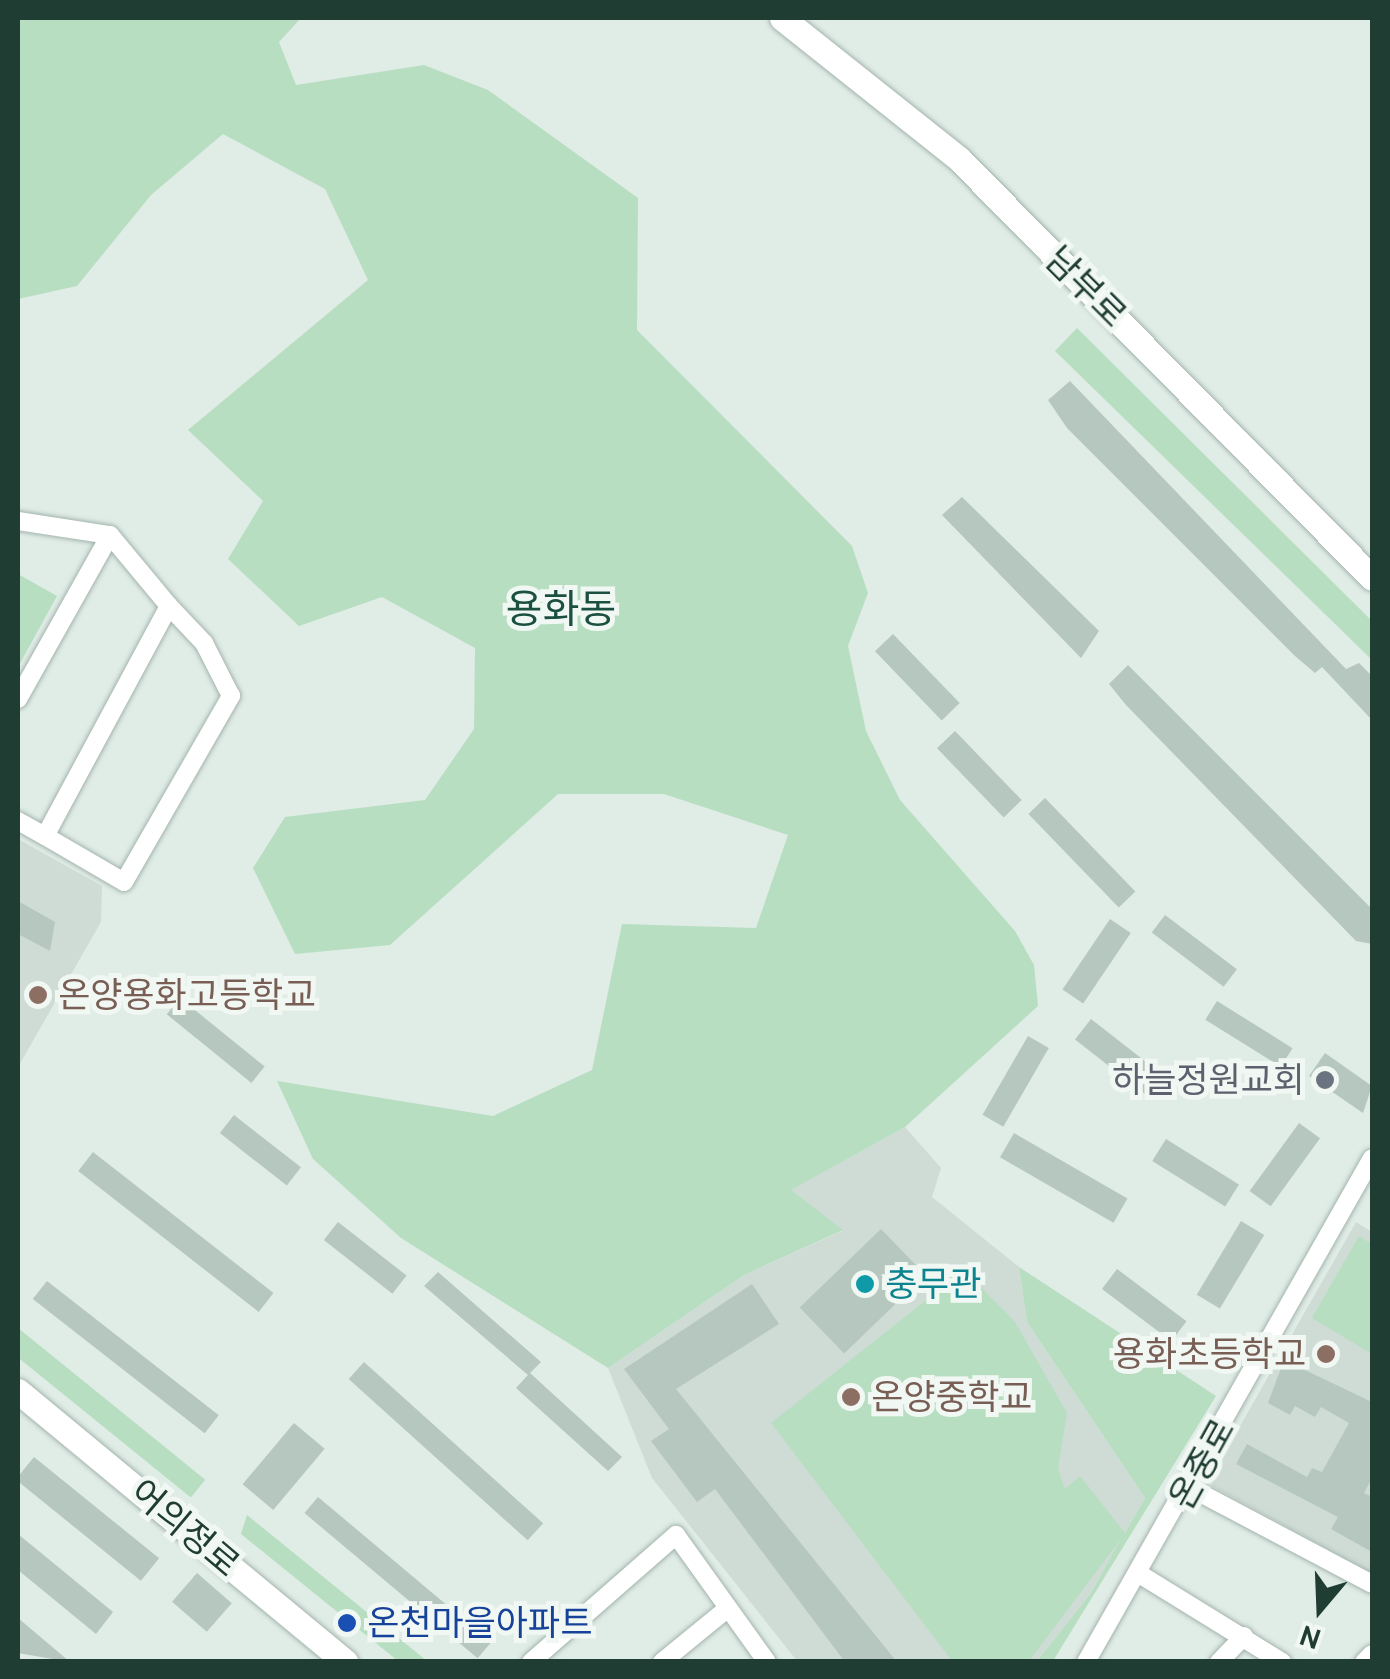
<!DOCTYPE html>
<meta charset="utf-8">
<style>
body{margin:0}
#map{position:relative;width:1390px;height:1679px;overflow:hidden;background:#e0ece6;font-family:Cabin,"Noto Sans KR",sans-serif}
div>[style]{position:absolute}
.built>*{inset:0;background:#cfdcd5}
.green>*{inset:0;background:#b8dec1;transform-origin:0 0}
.building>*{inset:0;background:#b6c7bf;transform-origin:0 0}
.roads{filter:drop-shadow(0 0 2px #a3b4ad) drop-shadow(0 0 2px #a3b4ad)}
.street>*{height:18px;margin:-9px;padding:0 9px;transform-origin:9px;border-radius:9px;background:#fff}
.secondary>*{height:25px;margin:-12.5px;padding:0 12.5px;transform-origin:12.5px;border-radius:12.5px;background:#fff}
.dots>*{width:28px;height:28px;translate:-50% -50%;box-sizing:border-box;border:5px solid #f1f8f4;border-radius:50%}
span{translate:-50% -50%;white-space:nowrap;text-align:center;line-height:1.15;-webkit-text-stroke:10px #f1f8f4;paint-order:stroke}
.street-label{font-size:35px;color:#203d34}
.education-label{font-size:35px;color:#785e54}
.left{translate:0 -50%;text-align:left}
.right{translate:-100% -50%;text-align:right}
.worship-label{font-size:35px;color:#5b616d}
.culture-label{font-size:35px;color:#0d838f}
.transit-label{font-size:35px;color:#164399}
.quarter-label{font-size:40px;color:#1b5041}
.frame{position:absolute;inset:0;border:20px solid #203d34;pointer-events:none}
.north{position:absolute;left:1270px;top:1559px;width:100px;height:100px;-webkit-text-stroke:8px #f1f8f4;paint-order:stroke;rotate:199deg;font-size:28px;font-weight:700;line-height:40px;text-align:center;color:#203d34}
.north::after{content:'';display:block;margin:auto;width:35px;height:45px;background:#203d34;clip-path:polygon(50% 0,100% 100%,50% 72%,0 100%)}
</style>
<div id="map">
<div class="built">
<div style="clip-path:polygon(18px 839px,102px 886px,101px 922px,18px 1067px)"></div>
<div style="clip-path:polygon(905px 1127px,941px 1168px,932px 1197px,1019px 1267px,1027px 1322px,1145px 1498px,1091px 1593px,1037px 1661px,797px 1661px,652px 1478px,608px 1368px,744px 1275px,842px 1231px,790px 1190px)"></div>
<div style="clip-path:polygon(1356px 1222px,1372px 1232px,1372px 1573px,1212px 1486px,1211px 1477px)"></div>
</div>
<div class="green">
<div style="clip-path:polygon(18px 18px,301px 18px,279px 42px,296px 85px,424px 65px,488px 90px,638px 198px,637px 330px,852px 546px,868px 593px,848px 646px,866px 731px,900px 800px,1015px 931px,1034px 965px,1038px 1006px,905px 1127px,791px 1190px,843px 1230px,744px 1275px,608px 1368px,401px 1238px,313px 1159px,277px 1081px,493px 1116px,592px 1070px,622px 924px,756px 928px,788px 835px,664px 794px,558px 794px,390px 945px,295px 954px,253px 868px,285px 817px,425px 800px,474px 729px,475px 648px,382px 597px,299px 626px,228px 559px,263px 501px,188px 430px,368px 280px,325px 189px,223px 134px,151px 195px,77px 286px,18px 299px)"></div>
<div style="clip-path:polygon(1077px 328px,1372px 621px,1372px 660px,1055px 351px)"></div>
<div style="clip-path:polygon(18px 574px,57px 596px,18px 667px)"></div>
<div style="clip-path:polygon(1359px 1236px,1372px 1244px,1372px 1354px,1312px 1318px)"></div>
<div style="clip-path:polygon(1019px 1267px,1216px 1396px,1053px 1661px,1037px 1661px,1091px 1593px,1121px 1539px,1029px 1661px,952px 1661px,771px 1423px,964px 1270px,1015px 1322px,1067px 1413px,1058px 1469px,1065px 1489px,1080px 1476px,1125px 1533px,1145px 1498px,1027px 1322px)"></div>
<div style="left:18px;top:1328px;width:241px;height:23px;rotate:39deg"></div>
<div style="clip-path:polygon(247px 1515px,427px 1661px,398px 1661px,241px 1534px)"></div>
</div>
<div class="building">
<div style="clip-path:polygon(1070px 381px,1346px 669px,1359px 663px,1372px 676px,1372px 720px,1322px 667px,1315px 673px,1295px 656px,1067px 428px,1048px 400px)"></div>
<div style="clip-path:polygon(962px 497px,1099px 631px,1081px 658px,942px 515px)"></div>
<div style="left:893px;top:634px;width:96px;height:25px;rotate:46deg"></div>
<div style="clip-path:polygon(1128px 665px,1372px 909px,1372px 944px,1356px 941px,1126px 705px,1109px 684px)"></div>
<div style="left:955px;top:731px;width:96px;height:25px;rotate:46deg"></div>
<div style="left:1045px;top:798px;width:130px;height:23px;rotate:46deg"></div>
<div style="clip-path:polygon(18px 901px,55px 922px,50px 951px,18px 934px)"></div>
<div style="left:1165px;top:915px;width:90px;height:22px;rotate:37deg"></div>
<div style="left:1110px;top:919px;width:25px;height:85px;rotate:34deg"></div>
<div style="left:180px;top:998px;width:109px;height:21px;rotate:39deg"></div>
<div style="left:1217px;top:1001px;width:89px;height:22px;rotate:32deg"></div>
<div style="left:1091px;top:1019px;width:89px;height:26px;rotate:38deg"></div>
<div style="left:1028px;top:1036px;width:24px;height:91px;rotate:30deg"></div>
<div style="clip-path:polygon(1325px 1053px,1372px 1086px,1363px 1113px,1309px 1076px)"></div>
<div style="left:234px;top:1115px;width:85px;height:23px;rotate:38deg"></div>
<div style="left:1299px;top:1123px;width:26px;height:84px;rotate:36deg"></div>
<div style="left:1014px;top:1133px;width:131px;height:28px;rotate:30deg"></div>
<div style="left:1166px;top:1139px;width:86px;height:26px;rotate:32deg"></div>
<div style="left:93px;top:1152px;width:229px;height:24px;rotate:38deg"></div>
<div style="left:1241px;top:1221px;width:27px;height:86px;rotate:31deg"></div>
<div style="left:338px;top:1222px;width:87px;height:23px;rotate:38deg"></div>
<div style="left:881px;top:1229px;width:64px;height:113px;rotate:46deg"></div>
<div style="left:1117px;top:1269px;width:87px;height:25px;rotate:37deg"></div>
<div style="clip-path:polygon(438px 1272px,541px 1362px,530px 1373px,622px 1457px,608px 1471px,516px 1388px,528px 1375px,424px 1286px)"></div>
<div style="left:47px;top:1281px;width:218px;height:23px;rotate:38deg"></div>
<div style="clip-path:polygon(752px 1284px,779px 1324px,676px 1389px,897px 1662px,845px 1662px,715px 1489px,697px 1502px,651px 1441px,669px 1429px,624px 1369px)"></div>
<div style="clip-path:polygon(1284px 1360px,1372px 1402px,1372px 1478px,1364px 1493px,1372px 1497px,1372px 1552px,1331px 1529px,1338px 1517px,1236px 1464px,1247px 1444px,1307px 1477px,1312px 1468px,1322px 1472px,1349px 1423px,1321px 1407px,1315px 1417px,1295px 1406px,1290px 1415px,1268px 1403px)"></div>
<div style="left:364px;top:1362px;width:241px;height:23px;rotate:42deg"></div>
<div style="left:294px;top:1423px;width:40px;height:80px;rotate:40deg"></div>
<div style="left:34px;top:1457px;width:161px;height:29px;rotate:39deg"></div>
<div style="left:318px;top:1497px;width:226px;height:21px;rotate:40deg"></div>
<div style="clip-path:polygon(18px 1534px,113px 1612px,96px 1634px,18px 1570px)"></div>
<div style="left:197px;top:1573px;width:46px;height:38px;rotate:41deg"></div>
<div style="clip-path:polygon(18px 1618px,70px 1662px,18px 1653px)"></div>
</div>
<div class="roads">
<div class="street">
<div style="left:18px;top:521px;width:93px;rotate:8.7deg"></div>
<div style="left:110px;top:535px;width:92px;rotate:50.3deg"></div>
<div style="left:18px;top:699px;width:188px;rotate:-60.7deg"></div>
<div style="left:18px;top:821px;width:31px;rotate:29deg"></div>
<div style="left:45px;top:836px;width:91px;rotate:30.2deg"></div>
<div style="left:124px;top:882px;width:215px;rotate:-60.1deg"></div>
<div style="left:231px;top:696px;width:59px;rotate:-117deg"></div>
<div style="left:204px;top:643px;width:51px;rotate:-133.4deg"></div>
<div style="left:169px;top:606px;width:261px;rotate:118.3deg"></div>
<div style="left:1189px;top:1487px;width:207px;rotate:27.9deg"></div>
<div style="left:1141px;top:1575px;width:166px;rotate:31.7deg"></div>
<div style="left:531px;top:1662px;width:193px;rotate:-41.2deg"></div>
<div style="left:676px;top:1535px;width:156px;rotate:54.4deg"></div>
<div style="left:662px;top:1662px;width:85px;rotate:-39.3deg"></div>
<div style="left:1086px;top:1662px;width:579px;rotate:-60.43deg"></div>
<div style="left:1219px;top:1662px;width:36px;rotate:-46deg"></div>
<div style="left:1364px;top:1662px;width:11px;rotate:-45deg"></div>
</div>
<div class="secondary">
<div style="left:782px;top:18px;width:226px;rotate:38.5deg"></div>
<div style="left:959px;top:159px;width:588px;rotate:45.41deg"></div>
<div style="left:18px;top:1391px;width:425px;rotate:39.6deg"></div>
</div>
</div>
<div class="dots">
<div style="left:38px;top:995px;background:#8d6e63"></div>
<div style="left:1325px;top:1080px;background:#6b7280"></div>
<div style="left:865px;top:1284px;background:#0f9aa8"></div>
<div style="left:1326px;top:1354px;background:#8d6e63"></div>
<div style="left:851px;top:1397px;background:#8d6e63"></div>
<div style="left:347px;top:1623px;background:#1a4fb4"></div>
</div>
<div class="street-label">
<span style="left:1086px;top:287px;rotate:45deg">남부로</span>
<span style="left:1202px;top:1464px;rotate:-61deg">온중로</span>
<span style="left:185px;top:1528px;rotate:40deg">어의정로</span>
</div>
<div class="education-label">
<span class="left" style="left:58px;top:995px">온양용화고등학교</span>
<span class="right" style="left:1306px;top:1354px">용화초등학교</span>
<span class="left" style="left:871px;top:1397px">온양중학교</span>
</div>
<div class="worship-label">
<span class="right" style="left:1305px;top:1080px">하늘정원교회</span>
</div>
<div class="culture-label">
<span class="left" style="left:885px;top:1284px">충무관</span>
</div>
<div class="transit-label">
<span class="left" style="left:367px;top:1623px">온천마을아파트</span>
</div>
<div class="quarter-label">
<span style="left:561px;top:609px">용화동</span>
</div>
<div class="frame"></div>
<div class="north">N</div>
</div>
